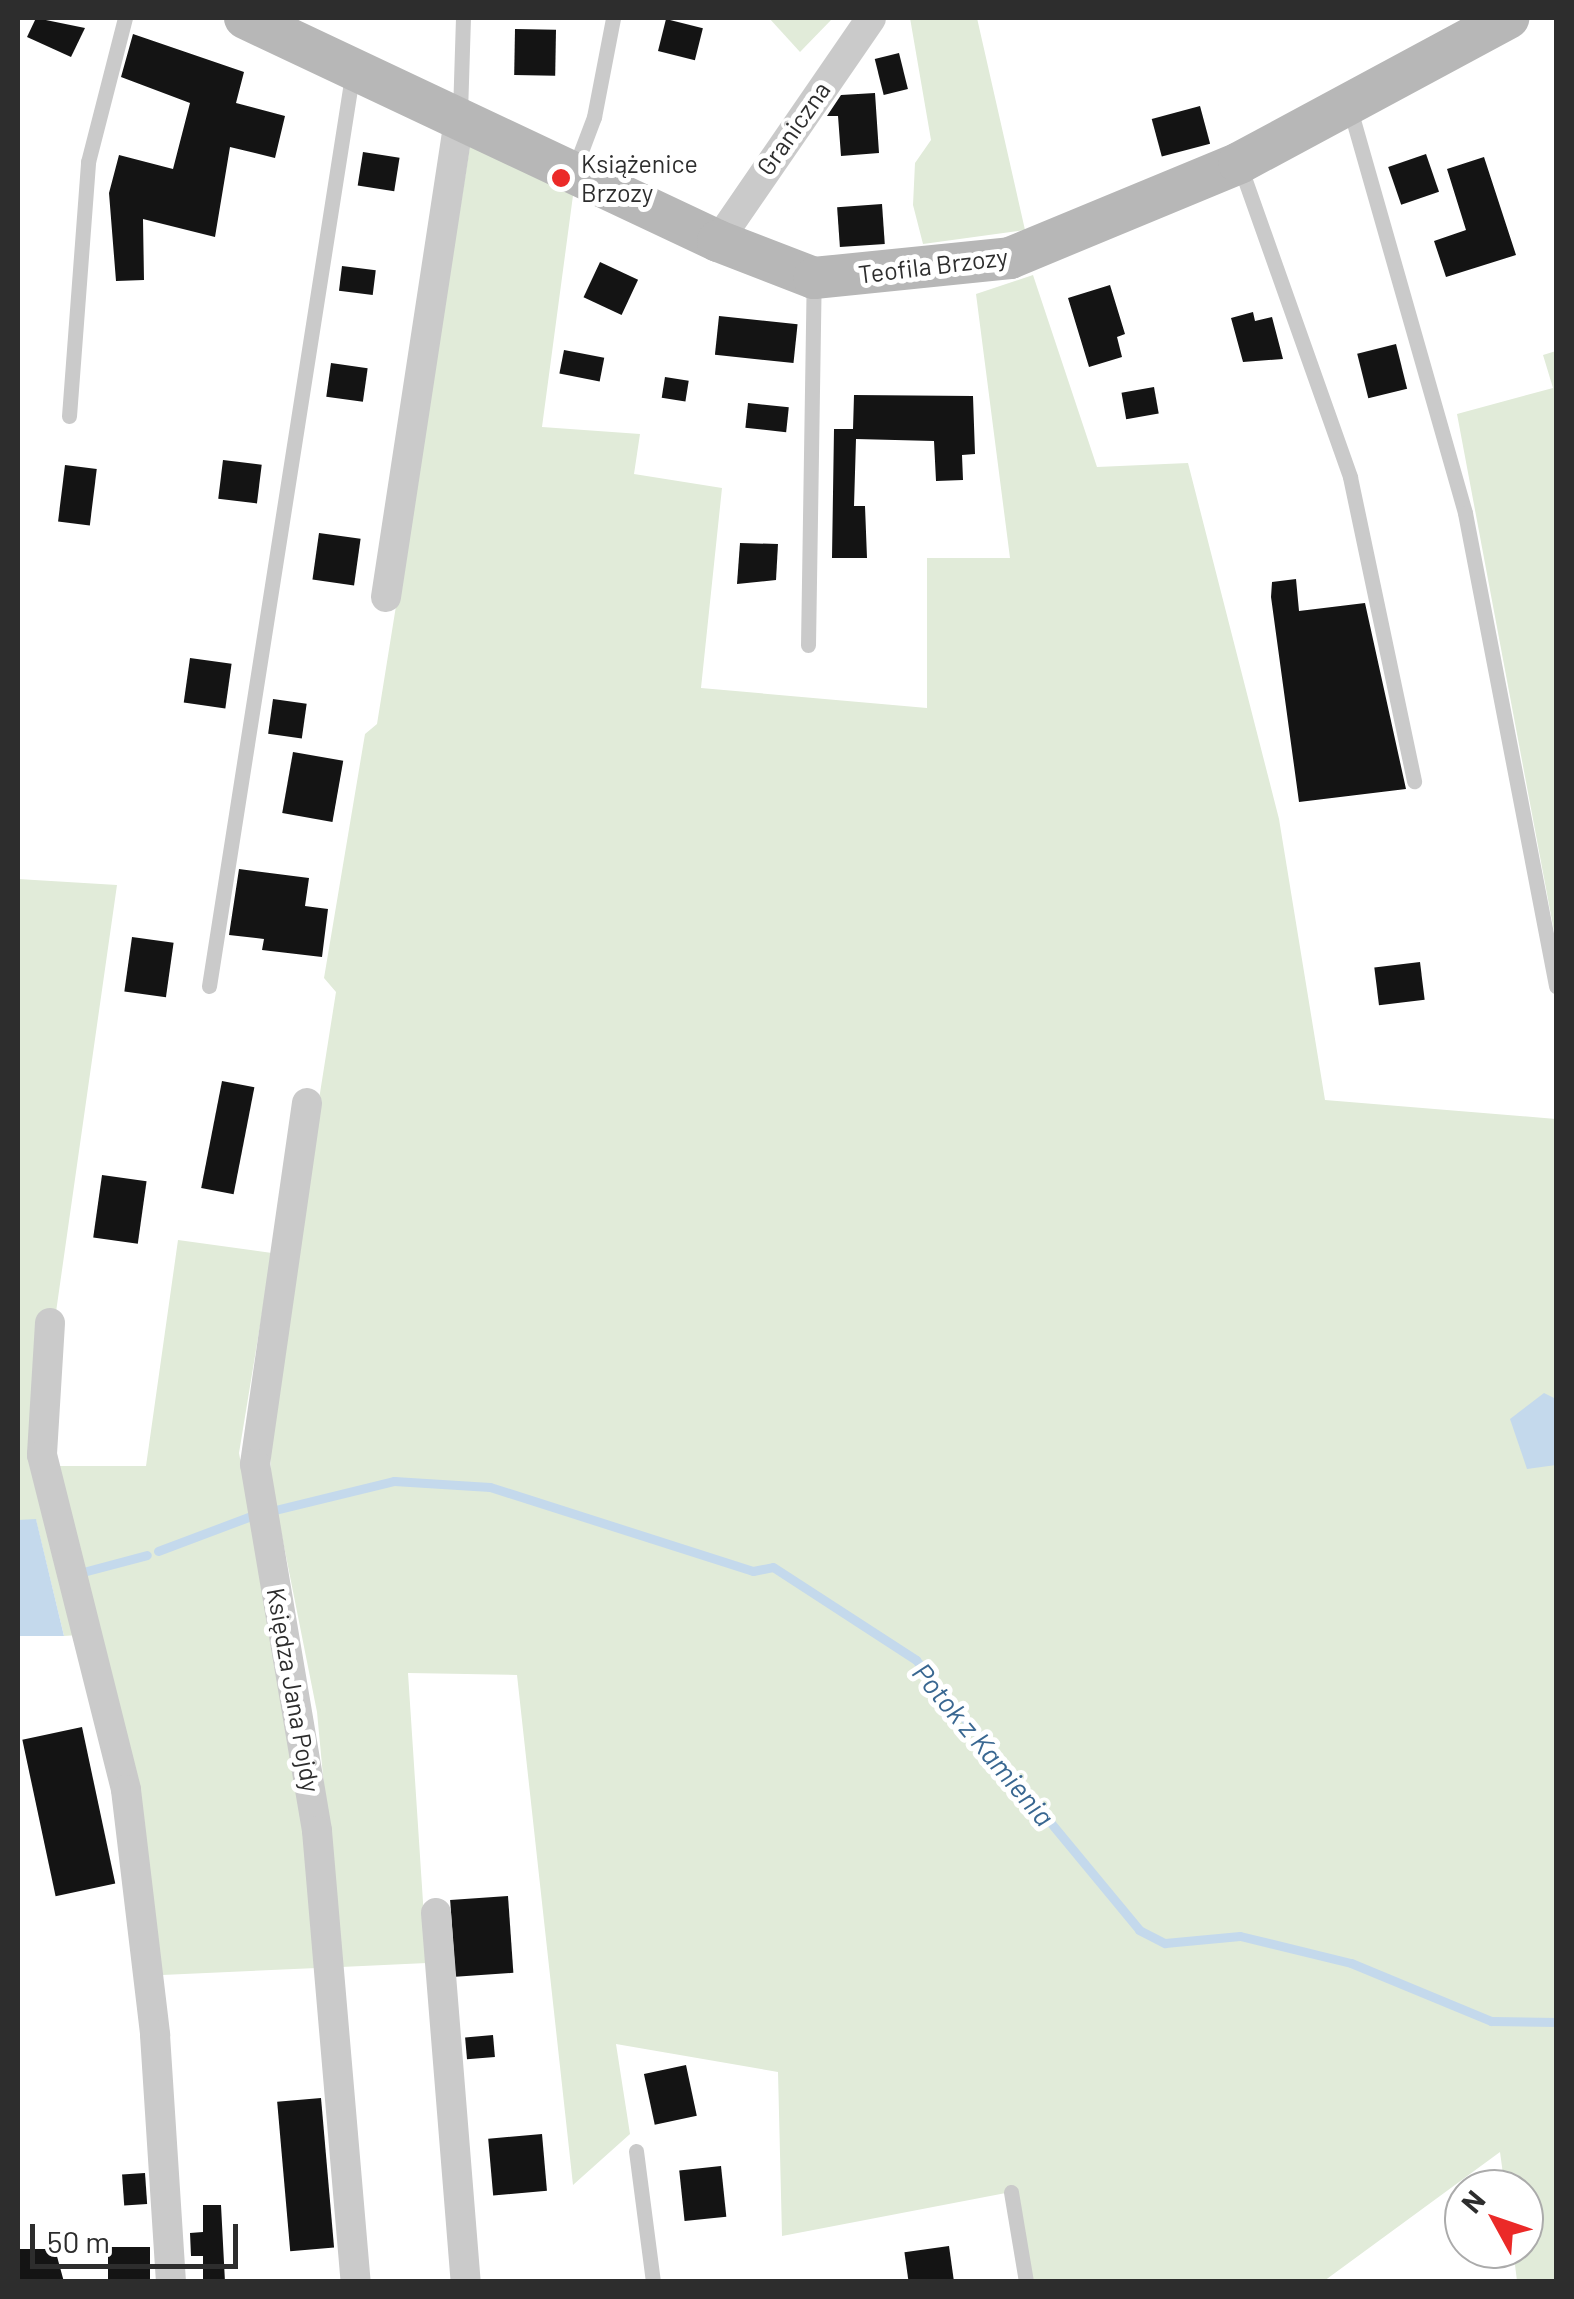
<!DOCTYPE html>
<meta charset="utf-8">
<style>
body{margin:0}
#map{position:relative;width:1574px;height:2299px;overflow:hidden;background:#fff;font-family:Barlow,sans-serif}
div>[style]{position:absolute}
.green>*{inset:0;background:#e1ebd9}
.water>*{inset:0;background:#c4d9ec}
.stream>*{height:9px;margin:-4.5px;padding:0 4.5px;transform-origin:4.5px;border-radius:4.5px;background:#c4d9ec}
.building>*{inset:0;background:#141414;transform-origin:0 0}
.lane>*{height:15px;margin:-7.5px;padding:0 7.5px;transform-origin:7.5px;border-radius:7.5px;background:#cacaca}
.street>*{height:30px;margin:-15px;padding:0 15px;transform-origin:15px;border-radius:15px;background:#cacaca}
.secondary>*{height:42px;margin:-21px;padding:0 21px;transform-origin:21px;border-radius:21px;background:#b7b7b7}
.dots>*{width:28px;height:28px;translate:-50% -50%;box-sizing:border-box;border:5px solid #fff;border-radius:50%}
span{translate:-50% -50%;white-space:nowrap;text-align:center;line-height:1.15;-webkit-text-stroke:10px #fff;paint-order:stroke}
.street-label{font-size:25px;color:#2d2d2d}
.poi-label{font-size:25px;color:#2d2d2d}
.left{translate:0 -50%;text-align:left}
.water-label{font-size:28px;color:#396791;font-style:italic}
.frame{position:absolute;inset:0;border:20px solid #2d2d2d;pointer-events:none}
.north{position:absolute;left:1444px;top:2169px;width:100px;height:100px;box-sizing:border-box;background:#fff;border:2px solid #ababab;border-radius:50%;rotate:310deg;font-size:28px;font-weight:700;line-height:40px;text-align:center;color:#2d2d2d}
.north::after{content:'';display:block;margin:auto;width:35px;height:45px;background:#eb2a28;clip-path:polygon(50% 0,100% 100%,50% 72%,0 100%)}
.scale{position:absolute;left:30px;top:2224px;width:208px;height:45px;box-sizing:border-box;border:5px solid #2d2d2d;border-top:0;padding-left:12px;font-size:30px;line-height:35px;white-space:nowrap;color:#2d2d2d;-webkit-text-stroke:8px #fff;paint-order:stroke}
</style>
<div id="map">
<div class="green">
<div style="clip-path:polygon(769px 18px,833px 18px,800px 52px)"></div>
<div style="clip-path:polygon(910px 18px,977px 18px,1025px 230px,923px 244px,913px 205px,915px 163px,931px 140px)"></div>
<div style="clip-path:polygon(472px 134px,574px 188px,542px 427px,640px 434px,634px 474px,722px 488px,701px 688px,927px 708px,927px 558px,1010px 558px,976px 294px,1033px 275px,1097px 467px,1188px 463px,1279px 819px,1325px 1100px,1556px 1119px,1556px 2281px,1517px 2281px,1513px 2249px,1524px 2249px,1524px 2189px,1505px 2189px,1500px 2152px,1324px 2281px,1026px 2281px,1011px 2192px,782px 2236px,778px 2072px,616px 2044px,630px 2134px,573px 2185px,517px 1675px,408px 1673px,427px 1963px,341px 1967px,317px 1712px,271px 1481px,269px 1415px,336px 992px,324px 978px,365px 734px,377px 724px)"></div>
<div style="clip-path:polygon(1556px 351px,1556px 942px,1457px 414px,1553px 388px,1543px 355px)"></div>
<div style="clip-path:polygon(18px 879px,117px 885px,34px 1466px,146px 1466px,178px 1240px,272px 1253px,239px 1453px,303px 1810px,317px 1968px,140px 1976px,118px 1799px,78px 1635px,64px 1636px,36px 1520px,18px 1520px)"></div>
</div>
<div class="water">
<div style="clip-path:polygon(1544px 1393px,1556px 1399px,1556px 1465px,1527px 1469px,1510px 1419px)"></div>
<div style="clip-path:polygon(36px 1519px,64px 1636px,18px 1636px,18px 1520px)"></div>
</div>
<div class="stream">
<div style="left:271px;top:1511px;width:127px;rotate:-13.7deg"></div>
<div style="left:394px;top:1481px;width:96px;rotate:3.6deg"></div>
<div style="left:490px;top:1487px;width:276px;rotate:17.7deg"></div>
<div style="left:753px;top:1571px;width:20px;rotate:-11deg"></div>
<div style="left:773px;top:1567px;width:171px;rotate:33deg"></div>
<div style="left:916px;top:1660px;width:350px;rotate:50.4deg"></div>
<div style="left:1139px;top:1930px;width:29px;rotate:27deg"></div>
<div style="left:1165px;top:1943px;width:75px;rotate:-5.3deg"></div>
<div style="left:1240px;top:1936px;width:114px;rotate:13.7deg"></div>
<div style="left:1351px;top:1963px;width:152px;rotate:22.5deg"></div>
<div style="left:1491px;top:2021px;width:65px;rotate:0.9deg"></div>
<div style="left:158px;top:1551px;width:103px;rotate:-20.6deg"></div>
<div style="left:83px;top:1572px;width:66px;rotate:-14.9deg"></div>
</div>
<div class="building">
<div style="clip-path:polygon(36px 18px,85px 28px,71px 57px,27px 37px)"></div>
<div style="left:666px;top:19px;width:38px;height:33px;rotate:14deg"></div>
<div style="left:515px;top:29px;width:41px;height:46px;rotate:1deg"></div>
<div style="clip-path:polygon(133px 34px,244px 72px,236px 103px,285px 116px,275px 158px,230px 147px,215px 237px,143px 219px,144px 280px,116px 281px,109px 193px,119px 155px,173px 169px,190px 103px,121px 77px)"></div>
<div style="left:899px;top:53px;width:37px;height:25px;rotate:76deg"></div>
<div style="clip-path:polygon(875px 93px,879px 153px,841px 156px,838px 116px,827px 116px,841px 95px)"></div>
<div style="left:1200px;top:106px;width:39px;height:50px;rotate:75deg"></div>
<div style="left:363px;top:152px;width:37px;height:34px;rotate:9deg"></div>
<div style="left:1426px;top:154px;width:40px;height:40px;rotate:71deg"></div>
<div style="clip-path:polygon(1484px 157px,1516px 255px,1446px 277px,1434px 241px,1466px 230px,1447px 169px)"></div>
<div style="left:882px;top:204px;width:40px;height:45px;rotate:86deg"></div>
<div style="left:600px;top:262px;width:42px;height:39px;rotate:25deg"></div>
<div style="left:342px;top:266px;width:34px;height:25px;rotate:7deg"></div>
<div style="clip-path:polygon(1110px 285px,1125px 334px,1117px 337px,1122px 357px,1089px 367px,1068px 298px)"></div>
<div style="clip-path:polygon(1253px 312px,1255px 321px,1272px 317px,1283px 359px,1243px 362px,1231px 318px)"></div>
<div style="left:719px;top:316px;width:79px;height:39px;rotate:6deg"></div>
<div style="left:1396px;top:344px;width:46px;height:40px;rotate:76deg"></div>
<div style="left:564px;top:350px;width:41px;height:24px;rotate:11deg"></div>
<div style="left:331px;top:363px;width:37px;height:34px;rotate:8deg"></div>
<div style="left:665px;top:377px;width:24px;height:21px;rotate:9deg"></div>
<div style="left:1154px;top:387px;width:27px;height:33px;rotate:80deg"></div>
<div style="clip-path:polygon(854px 395px,973px 396px,975px 454px,962px 455px,963px 480px,936px 481px,934px 441px,856px 439px,854px 506px,865px 506px,867px 558px,832px 558px,834px 429px,853px 429px)"></div>
<div style="left:748px;top:403px;width:41px;height:25px;rotate:6deg"></div>
<div style="left:223px;top:460px;width:39px;height:39px;rotate:7deg"></div>
<div style="left:65px;top:465px;width:32px;height:57px;rotate:7deg"></div>
<div style="left:319px;top:533px;width:42px;height:47px;rotate:8deg"></div>
<div style="clip-path:polygon(740px 543px,778px 544px,776px 580px,737px 584px)"></div>
<div style="clip-path:polygon(1296px 579px,1299px 611px,1365px 603px,1406px 789px,1299px 802px,1271px 597px,1272px 582px)"></div>
<div style="left:190px;top:658px;width:42px;height:45px;rotate:8deg"></div>
<div style="left:273px;top:699px;width:34px;height:35px;rotate:8deg"></div>
<div style="left:293px;top:752px;width:51px;height:62px;rotate:10deg"></div>
<div style="clip-path:polygon(239px 869px,309px 878px,305px 906px,328px 909px,322px 957px,262px 950px,264px 939px,229px 935px)"></div>
<div style="left:132px;top:937px;width:42px;height:55px;rotate:8deg"></div>
<div style="left:1420px;top:962px;width:38px;height:46px;rotate:83deg"></div>
<div style="left:222px;top:1081px;width:33px;height:109px;rotate:11deg"></div>
<div style="left:102px;top:1175px;width:45px;height:63px;rotate:8deg"></div>
<div style="left:82px;top:1727px;width:160px;height:61px;rotate:78deg"></div>
<div style="left:508px;top:1896px;width:77px;height:58px;rotate:86deg"></div>
<div style="left:493px;top:2035px;width:22px;height:28px;rotate:85deg"></div>
<div style="left:686px;top:2065px;width:52px;height:43px;rotate:78deg"></div>
<div style="left:321px;top:2098px;width:150px;height:44px;rotate:85deg"></div>
<div style="left:542px;top:2134px;width:57px;height:54px;rotate:85deg"></div>
<div style="left:721px;top:2166px;width:51px;height:42px;rotate:84deg"></div>
<div style="left:145px;top:2173px;width:31px;height:23px;rotate:86deg"></div>
<div style="clip-path:polygon(203px 2205px,221px 2205px,225px 2282px,203px 2282px,203px 2256px,191px 2256px,190px 2233px,203px 2232px)"></div>
<div style="left:949px;top:2246px;width:34px;height:45px;rotate:82deg"></div>
<div style="left:150px;top:2247px;width:35px;height:42px;rotate:90deg"></div>
<div style="clip-path:polygon(18px 2249px,55px 2249px,64px 2282px,18px 2282px)"></div>
</div>
<div class="lane">
<div style="left:1350px;top:109px;width:420px;rotate:74.1deg"></div>
<div style="left:1465px;top:513px;width:482px;rotate:79.1deg"></div>
<div style="left:460px;top:113px;width:95px;rotate:-88.2deg"></div>
<div style="left:1240px;top:166px;width:330px;rotate:70.5deg"></div>
<div style="left:1350px;top:477px;width:311px;rotate:78.1deg"></div>
<div style="left:574px;top:170px;width:57px;rotate:-69.3deg"></div>
<div style="left:594px;top:117px;width:101px;rotate:-79.1deg"></div>
<div style="left:69px;top:416px;width:255px;rotate:-85.7deg"></div>
<div style="left:88px;top:162px;width:149px;rotate:-75.6deg"></div>
<div style="left:808px;top:645px;width:363px;rotate:-89.1deg"></div>
<div style="left:209px;top:986px;width:927px;rotate:-81.07deg"></div>
<div style="left:636px;top:2151px;width:132px;rotate:82.6deg"></div>
<div style="left:1011px;top:2192px;width:91px;rotate:80.5deg"></div>
</div>
<div class="street">
<div style="left:718px;top:241px;width:270px;rotate:-55.5deg"></div>
<div style="left:386px;top:597px;width:488px;rotate:-81.3deg"></div>
<div style="left:307px;top:1103px;width:365px;rotate:98.2deg"></div>
<div style="left:255px;top:1464px;width:372px;rotate:80.4deg"></div>
<div style="left:317px;top:1831px;width:453px;rotate:85.1deg"></div>
<div style="left:50px;top:1323px;width:132px;rotate:93.5deg"></div>
<div style="left:42px;top:1455px;width:345px;rotate:75.9deg"></div>
<div style="left:126px;top:1790px;width:247px;rotate:83.2deg"></div>
<div style="left:155px;top:2035px;width:248px;rotate:86.3deg"></div>
<div style="left:436px;top:1913px;width:370px;rotate:85.4deg"></div>
</div>
<div class="secondary">
<div style="left:245px;top:18px;width:523px;rotate:25.24deg"></div>
<div style="left:718px;top:241px;width:103px;rotate:21.1deg"></div>
<div style="left:814px;top:278px;width:197px;rotate:-5.8deg"></div>
<div style="left:1010px;top:258px;width:248px;rotate:-22.5deg"></div>
<div style="left:1239px;top:163px;width:306px;rotate:-28.3deg"></div>
</div>
<div class="dots">
<div style="left:561px;top:178px;background:#eb2a28"></div>
</div>
<div class="street-label">
<span style="left:793px;top:128px;rotate:-55deg">Graniczna</span>
<span style="left:933px;top:265px;rotate:-7deg">Teofila Brzozy</span>
<span style="left:294px;top:1690px;rotate:80deg">Księdza Jana Pojdy</span>
</div>
<div class="poi-label">
<span class="left" style="left:581px;top:178px">Książenice<br>Brzozy</span>
</div>
<div class="water-label">
<span style="left:984px;top:1744px;rotate:50deg">Potok z Kamienia</span>
</div>
<div class="frame"></div>
<div class="north">N</div>
<div class="scale">50 m</div>
</div>
